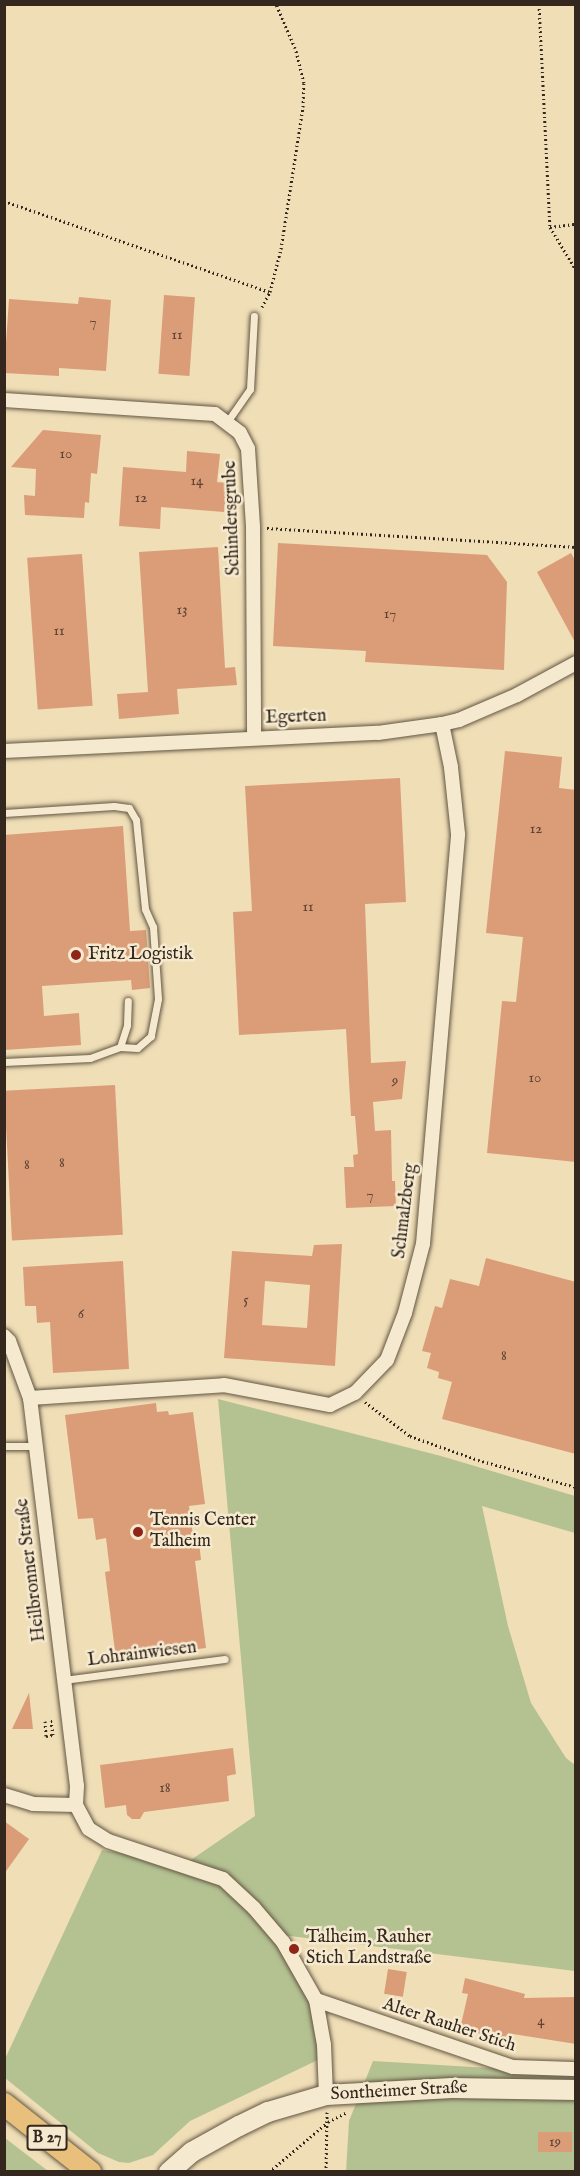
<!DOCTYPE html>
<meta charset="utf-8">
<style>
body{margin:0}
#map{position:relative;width:580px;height:2176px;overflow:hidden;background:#efdeb6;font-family:"IM FELL English",serif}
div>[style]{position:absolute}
.green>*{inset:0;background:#b4c292}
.building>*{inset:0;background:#db9c78;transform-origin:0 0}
.path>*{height:3px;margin-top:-1.5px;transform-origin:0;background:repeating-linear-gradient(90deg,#34271d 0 1.5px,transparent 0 4.5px)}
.roads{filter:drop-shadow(0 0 2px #635543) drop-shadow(0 0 2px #635543)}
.lane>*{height:7px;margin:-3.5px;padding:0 3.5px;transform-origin:3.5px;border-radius:3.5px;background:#f5ead0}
.street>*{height:14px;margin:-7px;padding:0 7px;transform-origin:7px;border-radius:7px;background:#f5ead0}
.secondary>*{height:20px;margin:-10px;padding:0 10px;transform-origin:10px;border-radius:10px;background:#f5ead0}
.primary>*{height:22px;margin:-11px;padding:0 11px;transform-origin:11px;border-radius:11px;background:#e8bf7b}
.dots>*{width:16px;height:16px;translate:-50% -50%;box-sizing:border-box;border:3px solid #f5ead0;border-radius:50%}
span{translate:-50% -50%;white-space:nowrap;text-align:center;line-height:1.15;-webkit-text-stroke:5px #f5ead0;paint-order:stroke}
.number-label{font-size:15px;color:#5e4434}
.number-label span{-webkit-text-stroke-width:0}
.shield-label span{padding:2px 4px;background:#f5ead0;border:2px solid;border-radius:4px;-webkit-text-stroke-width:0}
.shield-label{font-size:16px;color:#34271d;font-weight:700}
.street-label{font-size:18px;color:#34271d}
.poi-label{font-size:18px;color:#34271d}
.left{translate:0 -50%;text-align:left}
.frame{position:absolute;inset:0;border:6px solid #34271d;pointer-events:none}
</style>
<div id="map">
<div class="green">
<div style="clip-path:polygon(218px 1399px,441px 1456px,575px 1496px,575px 1533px,482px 1506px,508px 1626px,531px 1703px,566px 1758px,575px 1765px,575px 1971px,282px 1935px,225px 1876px,185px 1864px,255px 1816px)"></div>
<div style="clip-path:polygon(102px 1850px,153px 1858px,221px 1881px,279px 1940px,314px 2003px,322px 2058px,190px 2121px,153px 2155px,129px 2163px,119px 2162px,98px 2153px,5px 2078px,5px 2059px)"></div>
<div style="clip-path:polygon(373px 2061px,575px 2073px,575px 2171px,346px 2172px,349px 2121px)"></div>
<div style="clip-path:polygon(4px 2138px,5px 2138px,48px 2171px,5px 2171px)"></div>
</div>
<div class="building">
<div style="left:164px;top:295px;width:31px;height:79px;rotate:4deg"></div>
<div style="clip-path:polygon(79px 297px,111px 300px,106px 371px,59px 368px,59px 376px,4px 373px,9px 299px,78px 304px)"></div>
<div style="clip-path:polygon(43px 430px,101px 435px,97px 474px,91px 473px,89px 503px,85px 502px,84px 518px,25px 515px,24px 495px,35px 496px,36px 469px,11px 467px)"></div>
<div style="clip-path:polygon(187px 451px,220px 454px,217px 482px,227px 483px,224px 512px,161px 507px,160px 529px,119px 526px,123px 467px,186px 472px)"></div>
<div style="clip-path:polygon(278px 543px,487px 555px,507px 582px,504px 670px,365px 662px,366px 651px,273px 646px)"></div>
<div style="clip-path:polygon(218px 547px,225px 668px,235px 667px,237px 685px,177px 689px,179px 714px,119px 719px,117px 694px,148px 692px,139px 552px)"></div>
<div style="clip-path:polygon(571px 553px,576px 562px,576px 644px,537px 572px)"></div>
<div style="left:82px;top:554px;width:152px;height:55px;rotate:86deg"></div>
<div style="clip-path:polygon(505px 751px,562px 757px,559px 788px,576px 790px,576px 1162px,487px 1153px,502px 1001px,516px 1002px,523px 937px,486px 933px)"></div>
<div style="clip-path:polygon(400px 778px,406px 902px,365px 904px,371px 1063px,406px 1061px,402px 1099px,373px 1102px,375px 1131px,391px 1130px,392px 1181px,395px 1181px,396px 1206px,346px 1208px,344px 1167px,354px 1167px,353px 1155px,358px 1154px,355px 1116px,351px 1116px,346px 1029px,239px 1035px,233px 912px,252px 911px,245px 786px)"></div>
<div style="clip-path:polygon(123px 826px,130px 931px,146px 930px,150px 988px,132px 990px,131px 980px,42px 986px,44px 1016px,79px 1013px,81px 1045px,4px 1050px,4px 835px)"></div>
<div style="left:115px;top:1085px;width:150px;height:111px;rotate:87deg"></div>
<div style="clip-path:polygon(evenodd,342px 1244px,335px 1366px,224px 1358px,232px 1251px,312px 1256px,314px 1245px,342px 1244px,265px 1281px,310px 1285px,307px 1328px,262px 1325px,265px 1281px)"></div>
<div style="clip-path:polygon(486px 1258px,576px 1282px,576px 1454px,442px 1419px,452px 1382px,438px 1378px,439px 1372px,427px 1368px,431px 1353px,422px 1351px,435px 1306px,442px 1308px,450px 1279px,479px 1286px)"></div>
<div style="clip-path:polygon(123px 1261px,129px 1369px,53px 1373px,50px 1322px,37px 1323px,36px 1306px,25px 1306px,23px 1267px)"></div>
<div style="clip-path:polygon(156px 1403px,157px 1412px,168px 1411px,169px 1415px,193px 1412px,205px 1504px,189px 1506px,194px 1543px,199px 1542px,201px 1560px,195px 1561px,206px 1648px,116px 1659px,105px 1572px,110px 1571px,106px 1538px,96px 1540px,93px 1518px,78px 1519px,65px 1415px)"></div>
<div style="clip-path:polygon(29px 1693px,33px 1729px,12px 1729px)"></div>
<div style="clip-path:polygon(233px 1748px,236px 1774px,227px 1776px,229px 1801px,144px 1812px,140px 1819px,132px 1819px,127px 1815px,126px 1805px,105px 1808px,100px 1765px)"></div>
<div style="clip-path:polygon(4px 1821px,29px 1839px,4px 1874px)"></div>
<div style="left:388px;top:1969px;width:19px;height:25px;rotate:9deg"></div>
<div style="clip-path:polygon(465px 1978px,525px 1994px,524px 1998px,576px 1997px,576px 2044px,513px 2034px,512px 2041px,460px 2029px,468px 1994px,462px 1993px)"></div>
<div style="left:538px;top:2132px;width:34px;height:20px"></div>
</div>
<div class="path">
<div style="left:539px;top:4px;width:223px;rotate:87.2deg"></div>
<div style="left:550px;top:227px;width:50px;rotate:58.8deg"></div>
<div style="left:4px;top:201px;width:281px;rotate:18.9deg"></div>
<div style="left:550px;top:227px;width:26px;rotate:-7deg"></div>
<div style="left:262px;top:307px;width:17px;rotate:-62deg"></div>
<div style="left:270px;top:292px;width:44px;rotate:-75.7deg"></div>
<div style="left:281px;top:249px;width:144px;rotate:-81.2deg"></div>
<div style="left:303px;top:107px;width:24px;rotate:-88deg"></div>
<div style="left:304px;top:83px;width:36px;rotate:-104deg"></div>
<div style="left:295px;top:48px;width:48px;rotate:-113.4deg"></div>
<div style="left:267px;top:528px;width:310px;rotate:3.5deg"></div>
<div style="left:365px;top:1402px;width:56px;rotate:37.1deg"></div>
<div style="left:410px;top:1436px;width:72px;rotate:19.4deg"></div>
<div style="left:478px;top:1460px;width:102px;rotate:15.4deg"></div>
<div style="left:45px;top:1721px;width:15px;rotate:86deg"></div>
<div style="left:46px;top:1736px;width:7px;rotate:-8deg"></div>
<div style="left:53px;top:1735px;width:14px;rotate:-98deg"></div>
<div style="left:51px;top:1721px;width:3px"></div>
<div style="left:269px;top:2172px;width:77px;rotate:-40.3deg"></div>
<div style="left:328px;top:2122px;width:20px;rotate:-27deg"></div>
<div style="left:326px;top:2172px;width:60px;rotate:-89deg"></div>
</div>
<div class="roads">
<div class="lane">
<div style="left:227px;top:422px;width:40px;rotate:-55.1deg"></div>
<div style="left:250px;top:389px;width:73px;rotate:-86.9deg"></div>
<div style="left:4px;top:813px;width:110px;rotate:-3.6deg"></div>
<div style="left:114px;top:806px;width:15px;rotate:8deg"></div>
<div style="left:129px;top:808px;width:14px;rotate:60deg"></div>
<div style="left:136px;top:820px;width:89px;rotate:84.2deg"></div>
<div style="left:145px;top:909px;width:20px;rotate:66deg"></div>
<div style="left:153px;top:927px;width:72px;rotate:86deg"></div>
<div style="left:158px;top:999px;width:38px;rotate:101deg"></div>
<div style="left:151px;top:1036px;width:18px;rotate:139deg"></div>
<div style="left:137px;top:1048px;width:17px;rotate:-177deg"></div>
<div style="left:4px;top:1062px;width:86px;rotate:-2.7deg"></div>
<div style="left:90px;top:1058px;width:32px;rotate:-20deg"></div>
<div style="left:120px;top:1047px;width:23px;rotate:-72deg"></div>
<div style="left:127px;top:1025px;width:24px;rotate:-88deg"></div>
<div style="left:4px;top:1446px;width:31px"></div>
<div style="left:63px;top:1680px;width:163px;rotate:-7.4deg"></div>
</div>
<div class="street">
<div style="left:4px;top:400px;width:211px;rotate:3.8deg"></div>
<div style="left:215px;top:414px;width:31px;rotate:37deg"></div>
<div style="left:240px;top:433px;width:18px;rotate:63deg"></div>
<div style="left:248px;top:449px;width:78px;rotate:86.3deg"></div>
<div style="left:253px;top:527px;width:210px;rotate:89.7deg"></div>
<div style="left:4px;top:751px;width:374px;rotate:-2.8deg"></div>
<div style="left:378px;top:733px;width:65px;rotate:-8deg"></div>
<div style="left:442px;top:724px;width:17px;rotate:-13deg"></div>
<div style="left:459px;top:720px;width:63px;rotate:-23.3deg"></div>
<div style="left:517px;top:695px;width:67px;rotate:-28.5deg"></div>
<div style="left:4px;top:1336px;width:7px;rotate:45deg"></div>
<div style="left:9px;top:1341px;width:61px;rotate:69.8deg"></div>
<div style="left:30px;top:1398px;width:391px;rotate:83.1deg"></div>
<div style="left:77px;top:1786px;width:19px;rotate:93deg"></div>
<div style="left:76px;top:1805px;width:27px;rotate:62deg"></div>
<div style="left:89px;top:1829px;width:22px;rotate:32deg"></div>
<div style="left:108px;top:1841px;width:121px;rotate:18.3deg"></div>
<div style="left:223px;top:1879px;width:42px;rotate:43.1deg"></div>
<div style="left:254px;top:1908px;width:45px;rotate:49.5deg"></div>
<div style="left:283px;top:1942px;width:67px;rotate:60.4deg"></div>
<div style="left:316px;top:2000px;width:46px;rotate:79.9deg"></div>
<div style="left:324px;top:2045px;width:50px;rotate:87.7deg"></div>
<div style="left:30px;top:1398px;width:194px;rotate:-3.8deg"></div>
<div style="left:224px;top:1385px;width:108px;rotate:10.7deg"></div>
<div style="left:330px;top:1405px;width:28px;rotate:-26deg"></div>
<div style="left:355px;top:1393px;width:46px;rotate:-45.9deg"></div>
<div style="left:387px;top:1360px;width:50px;rotate:-69deg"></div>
<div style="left:405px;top:1313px;width:71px;rotate:-75.4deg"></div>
<div style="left:423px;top:1244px;width:411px;rotate:-85.1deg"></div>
<div style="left:458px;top:834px;width:67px;rotate:-96deg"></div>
<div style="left:451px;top:767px;width:44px;rotate:-101.8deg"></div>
<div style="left:4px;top:1795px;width:30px;rotate:17deg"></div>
<div style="left:33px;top:1804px;width:43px;rotate:1.3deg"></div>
<div style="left:316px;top:2000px;width:208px;rotate:18.8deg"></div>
<div style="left:513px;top:2067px;width:60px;rotate:1.9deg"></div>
</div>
<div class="secondary">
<div style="left:169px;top:2172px;width:30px;rotate:-41deg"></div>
<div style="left:192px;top:2152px;width:54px;rotate:-29deg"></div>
<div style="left:239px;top:2126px;width:32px;rotate:-26deg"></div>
<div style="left:268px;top:2112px;width:60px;rotate:-16.3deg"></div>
<div style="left:326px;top:2095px;width:126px;rotate:-3.2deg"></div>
<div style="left:452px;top:2088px;width:124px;rotate:0.9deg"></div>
</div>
<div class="primary">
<div style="left:4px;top:2104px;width:110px;rotate:38.3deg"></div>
</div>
</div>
<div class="dots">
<div style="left:76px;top:955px;background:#8f2418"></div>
<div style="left:138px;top:1532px;background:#8f2418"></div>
<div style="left:294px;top:1949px;background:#8f2418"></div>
</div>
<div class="number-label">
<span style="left:93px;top:322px">7</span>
<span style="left:177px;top:335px">11</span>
<span style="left:66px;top:454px">10</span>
<span style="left:197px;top:481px">14</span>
<span style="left:141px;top:498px">12</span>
<span style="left:182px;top:610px">13</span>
<span style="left:390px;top:614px">17</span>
<span style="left:59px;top:631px">11</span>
<span style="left:536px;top:829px">12</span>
<span style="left:308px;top:907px">11</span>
<span style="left:535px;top:1078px">10</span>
<span style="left:395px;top:1081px">9</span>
<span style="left:62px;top:1163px">8</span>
<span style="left:27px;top:1165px">8</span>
<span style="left:370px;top:1195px">7</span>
<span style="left:246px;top:1300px">5</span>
<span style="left:81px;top:1314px">6</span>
<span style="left:504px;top:1356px">8</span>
<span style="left:165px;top:1788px">18</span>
<span style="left:541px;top:2021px">4</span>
<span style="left:555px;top:2142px">19</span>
</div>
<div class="shield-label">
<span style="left:47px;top:2138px">B 27</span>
</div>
<div class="street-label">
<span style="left:233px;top:518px;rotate:-92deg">Schindersgrube</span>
<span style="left:296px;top:718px;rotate:-2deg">Egerten</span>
<span style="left:406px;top:1211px;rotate:-83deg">Schmalzberg</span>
<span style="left:32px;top:1570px;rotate:-97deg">Heilbronner Straße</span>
<span style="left:142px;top:1655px;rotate:-7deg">Lohrainwiesen</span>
<span style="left:449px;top:2026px;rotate:18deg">Alter Rauher Stich</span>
<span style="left:399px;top:2092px;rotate:-3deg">Sontheimer Straße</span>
</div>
<div class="poi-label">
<span class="left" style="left:88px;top:955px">Fritz Logistik</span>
<span class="left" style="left:150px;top:1532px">Tennis Center<br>Talheim</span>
<span class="left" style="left:306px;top:1949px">Talheim, Rauher<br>Stich Landstraße</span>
</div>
<div class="frame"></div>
</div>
